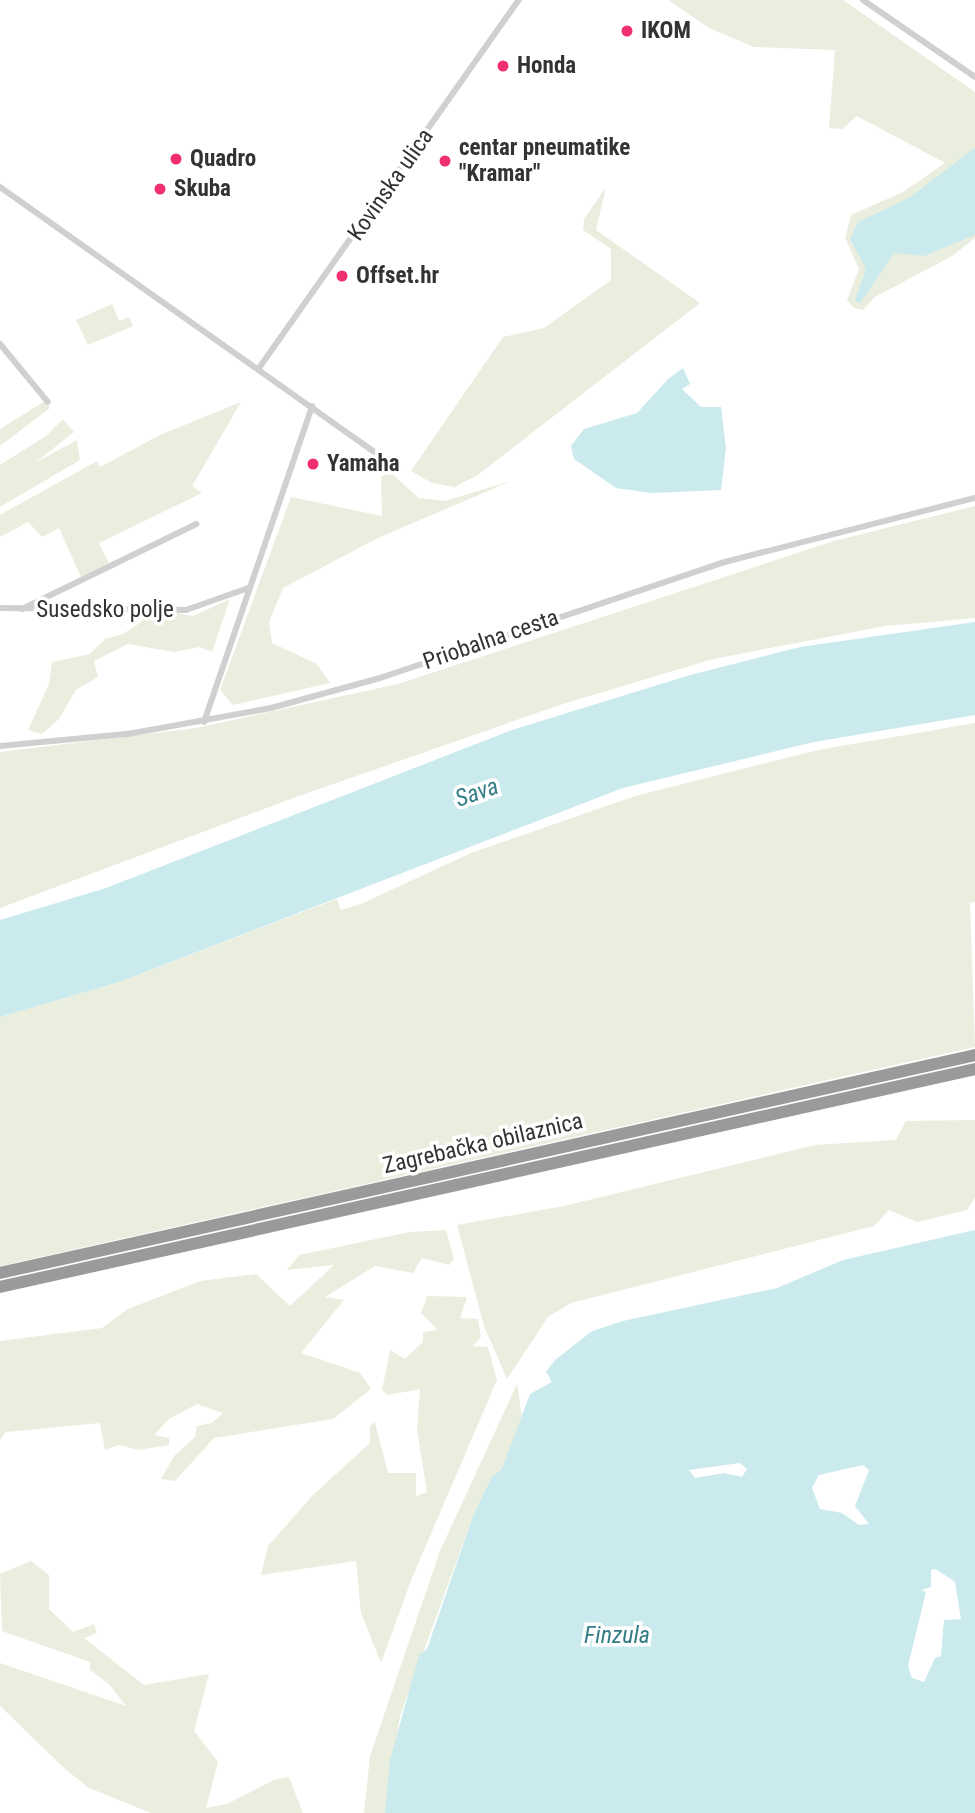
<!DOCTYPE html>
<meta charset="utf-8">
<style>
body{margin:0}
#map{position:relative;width:975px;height:1813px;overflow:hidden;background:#fff;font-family:"Roboto Condensed",sans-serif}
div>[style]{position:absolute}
.green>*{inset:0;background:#eaeede}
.water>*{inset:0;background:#caeaee}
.street>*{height:6px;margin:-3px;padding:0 3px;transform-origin:3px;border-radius:3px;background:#d0d0d0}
.highway>*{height:12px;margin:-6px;padding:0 6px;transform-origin:6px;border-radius:6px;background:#9a9a9a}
.dots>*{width:19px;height:19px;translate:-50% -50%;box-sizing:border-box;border:4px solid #fff;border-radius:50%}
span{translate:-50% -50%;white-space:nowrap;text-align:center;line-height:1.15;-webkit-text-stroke:7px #fff;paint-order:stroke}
.poi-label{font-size:23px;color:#333;font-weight:700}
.left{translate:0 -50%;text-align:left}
.street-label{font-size:23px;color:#333}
.water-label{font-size:24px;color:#347d87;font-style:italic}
</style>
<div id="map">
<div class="green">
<div style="clip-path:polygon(668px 0,843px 0,975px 92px,975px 238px,952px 256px,875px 297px,863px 310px,854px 308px,847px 300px,859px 269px,845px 238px,851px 215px,903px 192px,945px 163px,857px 116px,842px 129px,829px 128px,835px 50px,754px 47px,709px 28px)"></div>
<div style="clip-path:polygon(606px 187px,596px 230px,700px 303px,479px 474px,455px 487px,432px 483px,411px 471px,503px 337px,544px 328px,611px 280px,611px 249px,583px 230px,584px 219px)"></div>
<div style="clip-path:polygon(112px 304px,119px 321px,129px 317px,133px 326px,88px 345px,76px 320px)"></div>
<div style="clip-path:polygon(45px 401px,50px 408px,0 446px,0 429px)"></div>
<div style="clip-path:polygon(241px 402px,192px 486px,202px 493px,99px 543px,109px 563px,81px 577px,59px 528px,42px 537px,28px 522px,0 537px,0 515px,97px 461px,100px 467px,160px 435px)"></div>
<div style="clip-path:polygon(63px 419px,74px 432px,35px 463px,77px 440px,80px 460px,0 507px,0 465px,46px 436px)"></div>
<div style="clip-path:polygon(392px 474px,419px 498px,445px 501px,511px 481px,378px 538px,283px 588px,269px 622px,272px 643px,317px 664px,330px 683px,233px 705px,220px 690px,291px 497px,382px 516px,381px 476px)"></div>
<div style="clip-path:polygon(975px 506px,975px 618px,885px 626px,713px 659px,560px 705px,296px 797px,0 908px,0 752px,196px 728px,398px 684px,834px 541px)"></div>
<div style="clip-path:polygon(230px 599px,212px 652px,200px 647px,174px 652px,128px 644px,94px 661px,98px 677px,76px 690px,59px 719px,42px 734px,28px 730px,49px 684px,52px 662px,90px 654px,105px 639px,123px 634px,141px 622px,149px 608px,193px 616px)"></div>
<div style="clip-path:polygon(975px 723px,975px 902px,970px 903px,975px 1047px,0 1266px,0 1017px,119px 982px,337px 899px,341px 910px,363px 903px,471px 853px,635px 796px,818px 750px)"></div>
<div style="clip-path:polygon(975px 1120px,975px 1198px,967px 1210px,917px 1222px,889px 1210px,874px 1226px,571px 1303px,548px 1317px,507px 1379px,484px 1326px,457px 1225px,564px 1206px,815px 1145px,896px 1140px,906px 1121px)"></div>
<div style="clip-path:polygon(446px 1230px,454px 1259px,449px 1265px,422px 1258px,413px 1273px,375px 1266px,325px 1297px,344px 1300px,301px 1353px,360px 1373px,371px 1389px,333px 1419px,214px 1438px,175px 1481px,161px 1479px,174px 1456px,195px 1437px,197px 1426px,212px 1423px,223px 1413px,197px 1404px,169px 1419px,154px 1435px,169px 1438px,169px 1445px,138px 1450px,119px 1445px,105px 1450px,100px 1423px,6px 1432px,0 1440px,0 1341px,102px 1328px,128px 1309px,200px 1281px,256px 1274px,290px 1306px,334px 1265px,287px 1270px,299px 1255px,410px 1232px)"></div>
<div style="clip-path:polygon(427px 1296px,467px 1297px,460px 1318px,478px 1319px,481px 1337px,473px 1346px,488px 1347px,497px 1380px,412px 1578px,381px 1663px,361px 1613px,356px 1561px,261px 1575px,268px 1546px,313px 1495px,370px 1443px,370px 1426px,375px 1422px,388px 1473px,416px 1473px,416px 1496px,427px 1492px,417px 1430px,420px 1389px,388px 1395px,382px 1390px,390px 1350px,405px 1359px,423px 1342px,423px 1332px,438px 1330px,421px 1313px)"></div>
<div style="clip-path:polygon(517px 1384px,522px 1418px,502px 1469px,492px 1476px,473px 1516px,400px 1716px,385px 1813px,364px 1813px,370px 1756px,440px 1551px)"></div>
<div style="clip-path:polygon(31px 1561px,49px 1575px,49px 1609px,73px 1632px,94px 1624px,97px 1633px,84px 1638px,144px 1685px,209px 1674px,194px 1731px,218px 1762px,206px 1808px,227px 1804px,276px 1779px,289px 1777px,303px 1813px,151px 1813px,89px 1788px,64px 1768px,0 1706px,0 1663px,126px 1706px,109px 1684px,90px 1670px,90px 1662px,2px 1631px,0 1574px)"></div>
</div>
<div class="water">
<div style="clip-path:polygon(975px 148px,975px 235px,924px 256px,894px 253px,860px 303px,855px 300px,866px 269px,850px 239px,858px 222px,909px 198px)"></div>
<div style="clip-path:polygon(683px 368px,690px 384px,682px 389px,701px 407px,721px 407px,726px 448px,721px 490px,652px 493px,616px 488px,574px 459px,571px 446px,584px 429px,637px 413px,668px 379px)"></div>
<div style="clip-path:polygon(975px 622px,975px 715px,814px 742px,623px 788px,119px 982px,0 1017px,0 920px,106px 888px,512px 730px,690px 675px,800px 647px)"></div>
<div style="clip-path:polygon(evenodd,975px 1230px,975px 1813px,385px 1813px,390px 1760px,419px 1655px,427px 1649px,473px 1516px,492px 1476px,502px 1469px,530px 1394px,552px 1382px,546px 1372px,555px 1360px,592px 1331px,623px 1321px,777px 1288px,843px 1260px,975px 1230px,740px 1463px,747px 1469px,742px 1477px,724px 1473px,695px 1478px,689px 1470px,740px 1463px,975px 1230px,863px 1465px,869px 1470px,855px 1506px,869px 1524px,859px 1525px,842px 1513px,820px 1509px,812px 1488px,819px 1475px,863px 1465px,975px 1230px,936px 1569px,955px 1582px,961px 1619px,944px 1620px,941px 1656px,935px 1658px,924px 1682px,912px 1678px,908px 1666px,926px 1592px,921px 1590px,931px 1587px,931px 1570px,936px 1569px)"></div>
</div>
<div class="street">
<div style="left:863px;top:0;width:136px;rotate:34.5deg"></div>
<div style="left:0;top:187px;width:489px;rotate:35.3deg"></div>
<div style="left:0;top:344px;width:75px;rotate:50.4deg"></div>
<div style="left:259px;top:368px;width:451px;rotate:-54.8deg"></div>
<div style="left:0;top:608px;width:186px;rotate:0.6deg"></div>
<div style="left:186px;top:610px;width:66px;rotate:-19.5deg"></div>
<div style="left:22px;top:609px;width:194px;rotate:-26deg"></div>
<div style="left:204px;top:722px;width:334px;rotate:-71.1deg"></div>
<div style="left:0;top:746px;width:129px;rotate:-5.4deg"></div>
<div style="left:128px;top:734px;width:145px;rotate:-10.3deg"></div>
<div style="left:271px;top:708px;width:113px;rotate:-15.4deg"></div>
<div style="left:380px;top:678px;width:360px;rotate:-18.6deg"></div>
<div style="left:721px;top:563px;width:262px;rotate:-14.4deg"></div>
</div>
<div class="highway">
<div style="left:0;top:1273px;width:999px;rotate:-12.6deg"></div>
<div style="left:0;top:1287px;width:999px;rotate:-12.6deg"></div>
</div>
<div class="dots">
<div style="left:627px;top:31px;background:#f02f71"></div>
<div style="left:503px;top:66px;background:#f02f71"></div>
<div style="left:176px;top:159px;background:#f02f71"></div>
<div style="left:445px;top:161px;background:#f02f71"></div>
<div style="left:160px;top:189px;background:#f02f71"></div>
<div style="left:342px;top:276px;background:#f02f71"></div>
<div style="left:313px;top:464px;background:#f02f71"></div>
</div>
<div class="poi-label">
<span class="left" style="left:641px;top:31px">IKOM</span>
<span class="left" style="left:517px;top:66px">Honda</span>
<span class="left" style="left:459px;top:161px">centar pneumatike<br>"Kramar"</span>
<span class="left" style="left:190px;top:159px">Quadro</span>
<span class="left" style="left:174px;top:189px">Skuba</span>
<span class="left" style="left:356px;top:276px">Offset.hr</span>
<span class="left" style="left:327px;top:464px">Yamaha</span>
</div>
<div class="street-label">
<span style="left:391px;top:185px;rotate:-55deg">Kovinska ulica</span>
<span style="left:105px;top:610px">Susedsko polje</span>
<span style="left:491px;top:640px;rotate:-19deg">Priobalna cesta</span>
<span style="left:483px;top:1144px;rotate:-13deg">Zagrebačka obilaznica</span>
</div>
<div class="water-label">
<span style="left:477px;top:793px;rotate:-19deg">Sava</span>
<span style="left:617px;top:1636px">Finzula</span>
</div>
</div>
